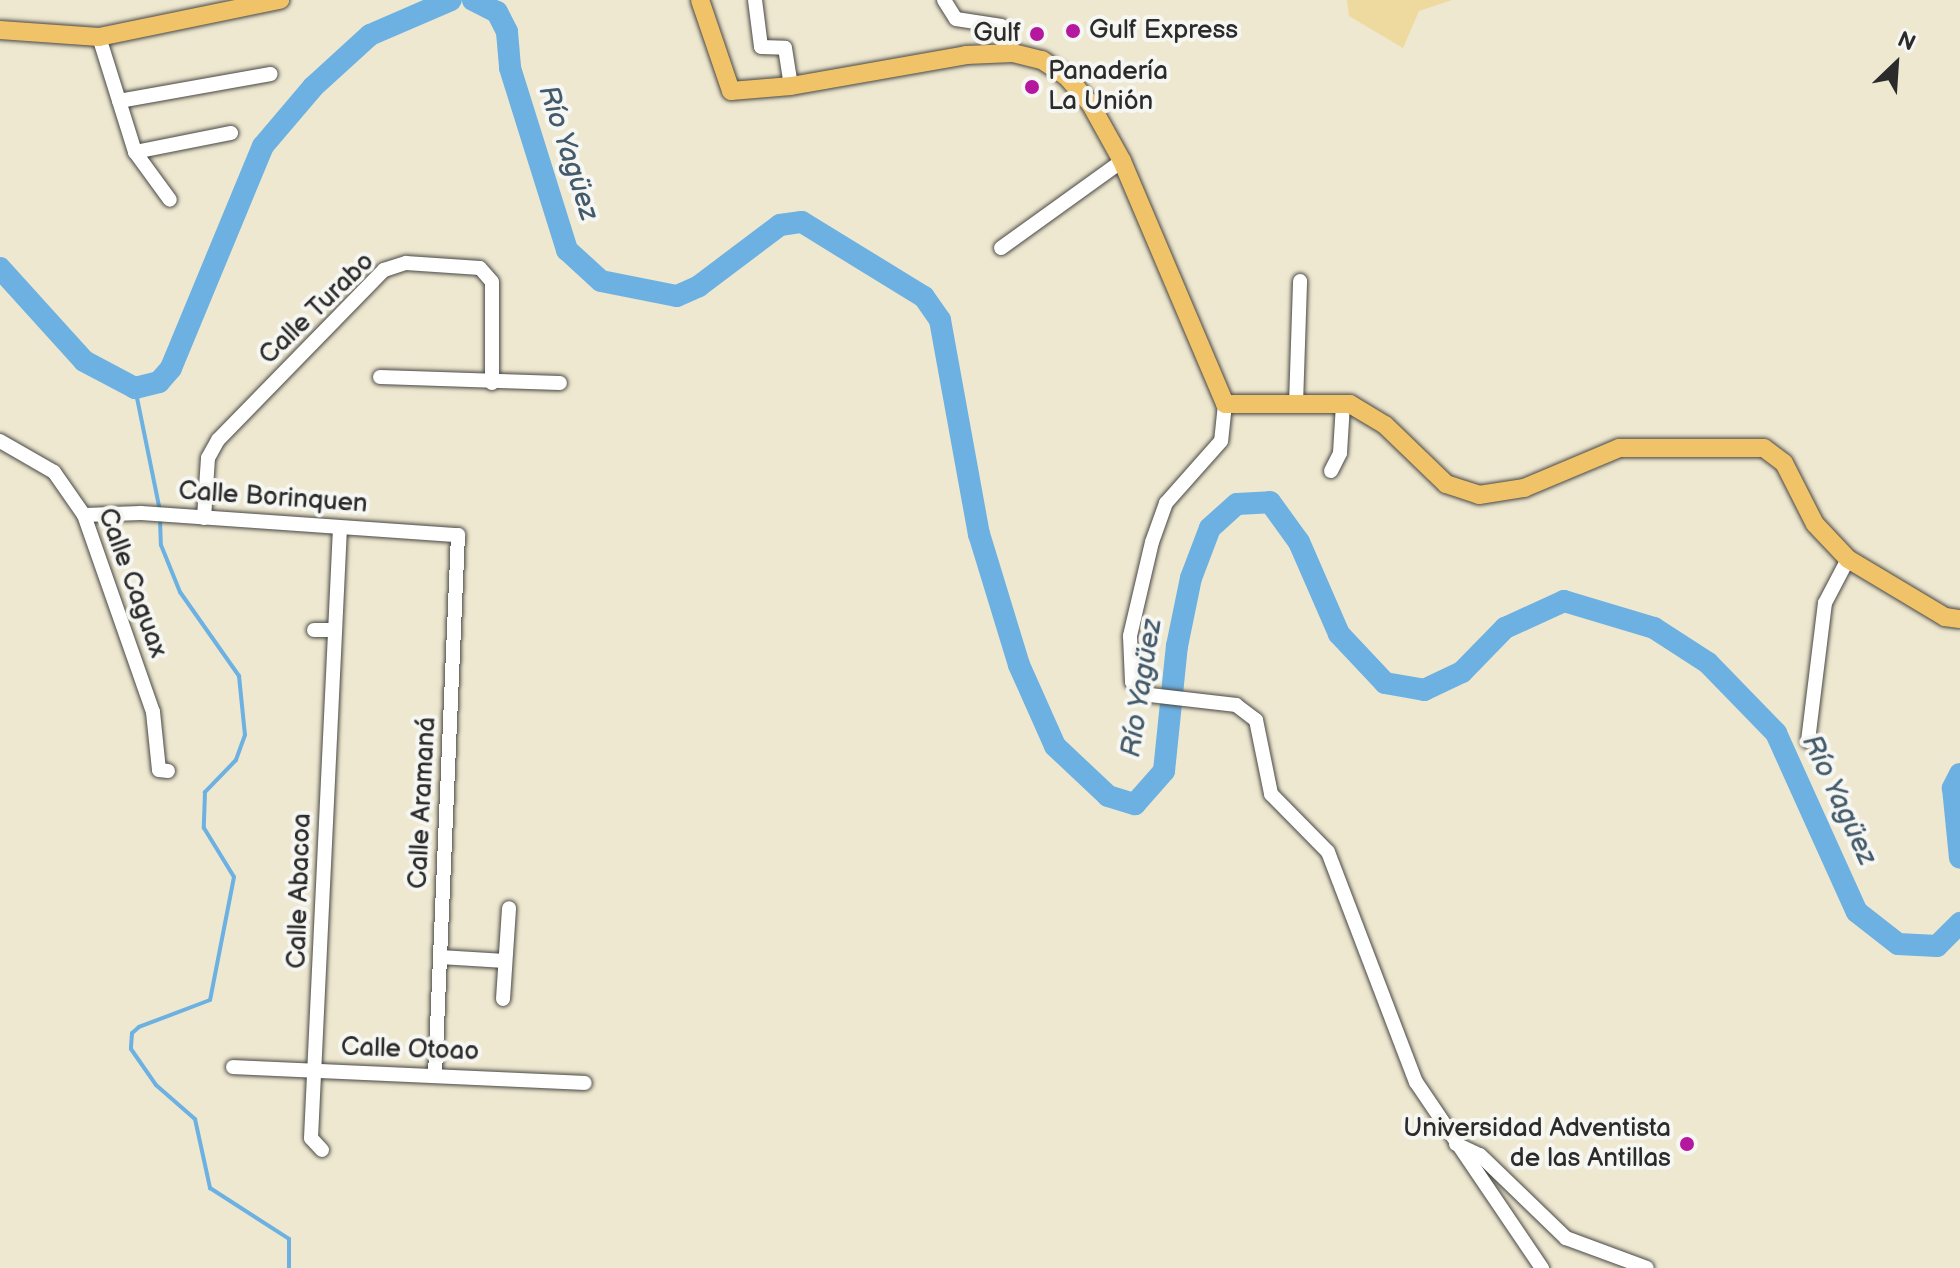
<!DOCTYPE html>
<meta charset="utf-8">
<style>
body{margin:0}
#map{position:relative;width:1960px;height:1268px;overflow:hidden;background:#eee8d0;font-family:"Balsamiq Sans",sans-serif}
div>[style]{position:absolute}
.sand>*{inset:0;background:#eeda9e}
.stream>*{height:4px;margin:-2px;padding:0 2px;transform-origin:2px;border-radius:2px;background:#6cb1e2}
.river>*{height:22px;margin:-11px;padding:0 11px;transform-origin:11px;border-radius:11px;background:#6cb1e2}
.roads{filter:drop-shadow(0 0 2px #484744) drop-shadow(0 0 2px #484744)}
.minor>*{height:14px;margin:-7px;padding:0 7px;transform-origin:7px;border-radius:7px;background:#fff}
.major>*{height:18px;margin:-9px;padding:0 9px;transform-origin:9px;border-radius:9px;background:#f1c369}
.dots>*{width:22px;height:22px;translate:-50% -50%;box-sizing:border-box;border:4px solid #f6f6f2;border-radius:50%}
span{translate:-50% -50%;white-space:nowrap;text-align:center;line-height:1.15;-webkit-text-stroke:8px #f6f6f2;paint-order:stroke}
.poi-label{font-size:26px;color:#2b2b2b}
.left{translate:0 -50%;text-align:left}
.right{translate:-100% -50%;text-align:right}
.street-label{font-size:26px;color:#2b2b2b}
.water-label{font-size:28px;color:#425a6b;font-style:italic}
.north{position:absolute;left:1856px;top:24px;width:80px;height:80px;-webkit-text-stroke:6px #f6f6f2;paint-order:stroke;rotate:25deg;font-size:22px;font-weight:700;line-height:32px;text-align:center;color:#2b2b2b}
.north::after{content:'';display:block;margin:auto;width:28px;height:36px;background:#2b2b2b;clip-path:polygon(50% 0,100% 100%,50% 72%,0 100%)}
</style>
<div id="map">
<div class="sand">
<div style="clip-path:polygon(1347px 0,1452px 0,1419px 11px,1403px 48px,1349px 16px)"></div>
</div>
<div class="stream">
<div style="left:135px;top:388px;width:126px;rotate:78.5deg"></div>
<div style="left:160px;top:520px;width:25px;rotate:88deg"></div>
<div style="left:161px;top:545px;width:51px;rotate:68deg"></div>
<div style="left:180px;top:592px;width:103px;rotate:54.9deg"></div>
<div style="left:239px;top:676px;width:59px;rotate:84.2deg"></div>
<div style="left:245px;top:735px;width:27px;rotate:110deg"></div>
<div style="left:236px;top:760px;width:45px;rotate:134.1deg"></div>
<div style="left:205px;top:792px;width:36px;rotate:92deg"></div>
<div style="left:204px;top:828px;width:57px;rotate:58.5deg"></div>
<div style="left:234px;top:877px;width:125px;rotate:101deg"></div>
<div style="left:210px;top:1000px;width:76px;rotate:159.2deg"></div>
<div style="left:139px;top:1027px;width:9px;rotate:139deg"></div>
<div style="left:132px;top:1033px;width:16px;rotate:94deg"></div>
<div style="left:131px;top:1049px;width:44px;rotate:55.2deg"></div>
<div style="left:156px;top:1085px;width:52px;rotate:41.1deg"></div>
<div style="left:195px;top:1119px;width:71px;rotate:77.7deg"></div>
<div style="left:210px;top:1188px;width:94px;rotate:32.8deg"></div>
<div style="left:289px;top:1239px;width:29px;rotate:90deg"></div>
</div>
<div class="river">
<div style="left:473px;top:0;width:27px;rotate:27deg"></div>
<div style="left:497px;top:12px;width:22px;rotate:63deg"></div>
<div style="left:507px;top:32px;width:36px;rotate:85deg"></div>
<div style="left:510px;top:68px;width:191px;rotate:72.6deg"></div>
<div style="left:567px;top:250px;width:46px;rotate:42.4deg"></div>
<div style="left:601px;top:281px;width:77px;rotate:11.2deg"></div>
<div style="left:677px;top:296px;width:24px;rotate:-24deg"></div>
<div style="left:699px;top:286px;width:101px;rotate:-37deg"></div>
<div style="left:780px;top:225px;width:22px;rotate:-8deg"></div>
<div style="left:802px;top:222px;width:143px;rotate:31.6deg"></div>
<div style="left:924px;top:297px;width:28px;rotate:55deg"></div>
<div style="left:940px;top:320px;width:218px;rotate:79.7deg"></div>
<div style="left:979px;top:534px;width:137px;rotate:73deg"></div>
<div style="left:1019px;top:665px;width:89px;rotate:66deg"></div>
<div style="left:1055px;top:746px;width:73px;rotate:43.3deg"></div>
<div style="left:1108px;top:796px;width:28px;rotate:17deg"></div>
<div style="left:1135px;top:804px;width:44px;rotate:-48.7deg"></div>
<div style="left:1164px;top:771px;width:126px;rotate:-84.1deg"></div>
<div style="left:1177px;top:646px;width:69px;rotate:-78.4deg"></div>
<div style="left:1191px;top:578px;width:53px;rotate:-69.2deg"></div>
<div style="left:1210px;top:528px;width:36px;rotate:-42deg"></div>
<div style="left:1237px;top:504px;width:33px;rotate:-3deg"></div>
<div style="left:1270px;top:502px;width:49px;rotate:54.1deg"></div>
<div style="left:1299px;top:542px;width:100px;rotate:66.5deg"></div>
<div style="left:1339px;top:634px;width:67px;rotate:46.8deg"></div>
<div style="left:1385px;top:683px;width:40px;rotate:10deg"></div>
<div style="left:1424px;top:690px;width:42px;rotate:-25.3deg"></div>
<div style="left:1462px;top:672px;width:62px;rotate:-45.7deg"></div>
<div style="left:1505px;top:628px;width:65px;rotate:-24.6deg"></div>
<div style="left:1564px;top:601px;width:94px;rotate:16.7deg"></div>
<div style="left:1654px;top:628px;width:64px;rotate:32.9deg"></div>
<div style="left:1708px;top:663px;width:98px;rotate:45.8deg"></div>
<div style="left:1776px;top:733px;width:196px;rotate:65.7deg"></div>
<div style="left:1857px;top:912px;width:52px;rotate:38deg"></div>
<div style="left:1898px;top:944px;width:39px;rotate:3deg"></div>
<div style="left:1937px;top:946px;width:33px;rotate:-45deg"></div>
<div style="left:0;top:268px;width:125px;rotate:47.9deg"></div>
<div style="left:84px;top:361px;width:58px;rotate:27.9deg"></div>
<div style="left:135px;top:388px;width:25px;rotate:-14deg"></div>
<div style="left:159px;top:382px;width:18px;rotate:-49deg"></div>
<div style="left:171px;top:368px;width:240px;rotate:-67.5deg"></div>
<div style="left:263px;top:146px;width:77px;rotate:-49.7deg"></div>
<div style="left:313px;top:87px;width:77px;rotate:-42.4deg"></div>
<div style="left:370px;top:35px;width:88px;rotate:-23.4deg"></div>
<div style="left:1960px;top:774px;width:16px;rotate:117deg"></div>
<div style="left:1953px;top:788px;width:70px;rotate:84.3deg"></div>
</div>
<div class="roads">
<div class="minor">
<div style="left:755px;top:0;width:47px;rotate:82.7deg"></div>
<div style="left:761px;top:47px;width:24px;rotate:2deg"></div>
<div style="left:785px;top:48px;width:38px;rotate:81deg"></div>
<div style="left:944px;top:0;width:22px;rotate:58deg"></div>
<div style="left:956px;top:19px;width:46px;rotate:8.8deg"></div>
<div style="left:1001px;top:26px;width:30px;rotate:66deg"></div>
<div style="left:99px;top:37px;width:121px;rotate:72.6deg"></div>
<div style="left:135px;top:152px;width:59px;rotate:53.9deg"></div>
<div style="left:119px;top:101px;width:154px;rotate:-10.1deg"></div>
<div style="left:135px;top:152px;width:98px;rotate:-11.2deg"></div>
<div style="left:1001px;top:248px;width:149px;rotate:-35.7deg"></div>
<div style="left:380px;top:377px;width:180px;rotate:1.9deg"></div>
<div style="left:1225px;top:404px;width:37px;rotate:96deg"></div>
<div style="left:1221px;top:441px;width:83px;rotate:131.6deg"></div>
<div style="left:1166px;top:503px;width:41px;rotate:109.7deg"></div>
<div style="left:1152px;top:542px;width:97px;rotate:103.2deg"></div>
<div style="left:1130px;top:636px;width:46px;rotate:87.5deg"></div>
<div style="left:1132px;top:682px;width:22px;rotate:36deg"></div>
<div style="left:1150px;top:695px;width:87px;rotate:6.6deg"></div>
<div style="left:1236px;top:705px;width:25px;rotate:37deg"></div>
<div style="left:1256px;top:720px;width:76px;rotate:78.5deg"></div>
<div style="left:1271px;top:794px;width:81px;rotate:45.5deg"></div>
<div style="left:1328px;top:852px;width:246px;rotate:69.1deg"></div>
<div style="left:1416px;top:1082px;width:225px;rotate:55.9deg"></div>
<div style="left:1296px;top:404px;width:123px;rotate:-88.1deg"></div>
<div style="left:0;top:441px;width:62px;rotate:29.9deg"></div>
<div style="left:54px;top:472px;width:52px;rotate:55.1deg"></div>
<div style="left:84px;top:515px;width:209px;rotate:70.7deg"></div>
<div style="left:153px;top:712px;width:58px;rotate:84.1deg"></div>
<div style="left:159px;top:770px;width:9px;rotate:6deg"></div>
<div style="left:1331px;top:471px;width:20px;rotate:-63deg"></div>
<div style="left:1340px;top:453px;width:49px;rotate:-86.5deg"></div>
<div style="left:84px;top:515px;width:57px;rotate:-2deg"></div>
<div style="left:141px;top:513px;width:318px;rotate:4deg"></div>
<div style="left:458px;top:535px;width:539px;rotate:92.44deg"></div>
<div style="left:204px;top:518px;width:60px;rotate:-86.2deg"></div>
<div style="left:208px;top:458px;width:21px;rotate:-61deg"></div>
<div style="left:218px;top:440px;width:238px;rotate:-45.7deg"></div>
<div style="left:384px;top:270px;width:23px;rotate:-18deg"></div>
<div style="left:406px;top:263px;width:74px;rotate:3.9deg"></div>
<div style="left:480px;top:268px;width:18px;rotate:49deg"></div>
<div style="left:492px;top:282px;width:101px;rotate:90deg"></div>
<div style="left:314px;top:630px;width:21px"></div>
<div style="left:1808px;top:741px;width:139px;rotate:-83deg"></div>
<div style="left:1825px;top:603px;width:50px;rotate:-62.4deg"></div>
<div style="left:440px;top:957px;width:65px;rotate:3.5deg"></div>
<div style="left:503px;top:999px;width:91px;rotate:-86.2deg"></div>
<div style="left:233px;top:1067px;width:352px;rotate:2.6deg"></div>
<div style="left:1456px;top:1144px;width:26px;rotate:25deg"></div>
<div style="left:1480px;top:1155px;width:120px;rotate:44deg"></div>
<div style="left:1566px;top:1238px;width:86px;rotate:20.3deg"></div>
<div style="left:322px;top:1150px;width:16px;rotate:-133deg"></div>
<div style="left:311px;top:1138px;width:611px;rotate:-87.28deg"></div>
</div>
<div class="major">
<div style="left:700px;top:0;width:96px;rotate:71.2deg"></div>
<div style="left:731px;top:91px;width:60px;rotate:-4.8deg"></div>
<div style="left:791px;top:86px;width:178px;rotate:-10deg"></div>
<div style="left:966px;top:55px;width:47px;rotate:-2.4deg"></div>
<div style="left:1013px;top:53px;width:30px;rotate:14deg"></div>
<div style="left:1042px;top:60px;width:30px;rotate:34deg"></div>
<div style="left:1067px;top:77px;width:37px;rotate:49deg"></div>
<div style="left:1091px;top:105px;width:64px;rotate:61deg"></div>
<div style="left:1122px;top:161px;width:264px;rotate:67deg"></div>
<div style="left:1225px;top:404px;width:125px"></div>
<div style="left:1350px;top:404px;width:41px;rotate:31deg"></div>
<div style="left:1385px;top:425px;width:85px;rotate:44deg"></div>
<div style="left:1446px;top:484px;width:35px;rotate:18deg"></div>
<div style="left:1479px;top:495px;width:46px;rotate:-8.8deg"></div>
<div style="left:1524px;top:488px;width:103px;rotate:-22.8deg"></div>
<div style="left:1619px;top:448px;width:145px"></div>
<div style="left:1764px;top:448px;width:25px;rotate:37deg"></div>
<div style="left:1784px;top:463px;width:68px;rotate:63.1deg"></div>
<div style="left:1815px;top:524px;width:48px;rotate:46.7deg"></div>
<div style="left:1848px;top:559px;width:113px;rotate:30.9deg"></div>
<div style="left:1945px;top:617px;width:15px;rotate:8deg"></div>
<div style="left:0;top:30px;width:99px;rotate:4deg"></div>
<div style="left:99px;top:37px;width:185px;rotate:-11.6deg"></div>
</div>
</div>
<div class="dots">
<div style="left:1073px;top:31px;background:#b5179e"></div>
<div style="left:1037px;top:34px;background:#b5179e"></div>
<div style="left:1032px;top:87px;background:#b5179e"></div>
<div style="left:1687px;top:1144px;background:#b5179e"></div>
</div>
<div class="poi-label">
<span class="left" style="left:1089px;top:31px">Gulf Express</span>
<span class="right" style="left:1021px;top:34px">Gulf</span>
<span class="left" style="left:1048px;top:87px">Panadería<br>La Unión</span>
<span class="right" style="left:1671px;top:1144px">Universidad Adventista<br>de las Antillas</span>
</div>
<div class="street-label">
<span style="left:317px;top:309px;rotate:-44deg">Calle Turabo</span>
<span style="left:273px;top:498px;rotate:4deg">Calle Borinquen</span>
<span style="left:132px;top:583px;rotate:70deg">Calle Caguax</span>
<span style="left:423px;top:803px;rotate:-87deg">Calle Aramaná</span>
<span style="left:300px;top:891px;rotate:-88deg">Calle Abacoa</span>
<span style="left:410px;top:1050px;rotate:2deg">Calle Otoao</span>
</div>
<div class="water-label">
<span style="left:568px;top:153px;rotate:72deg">Río Yagüez</span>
<span style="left:1142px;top:688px;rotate:-81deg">Río Yagüez</span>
<span style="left:1839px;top:800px;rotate:65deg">Río Yagüez</span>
</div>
<div class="north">N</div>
</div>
